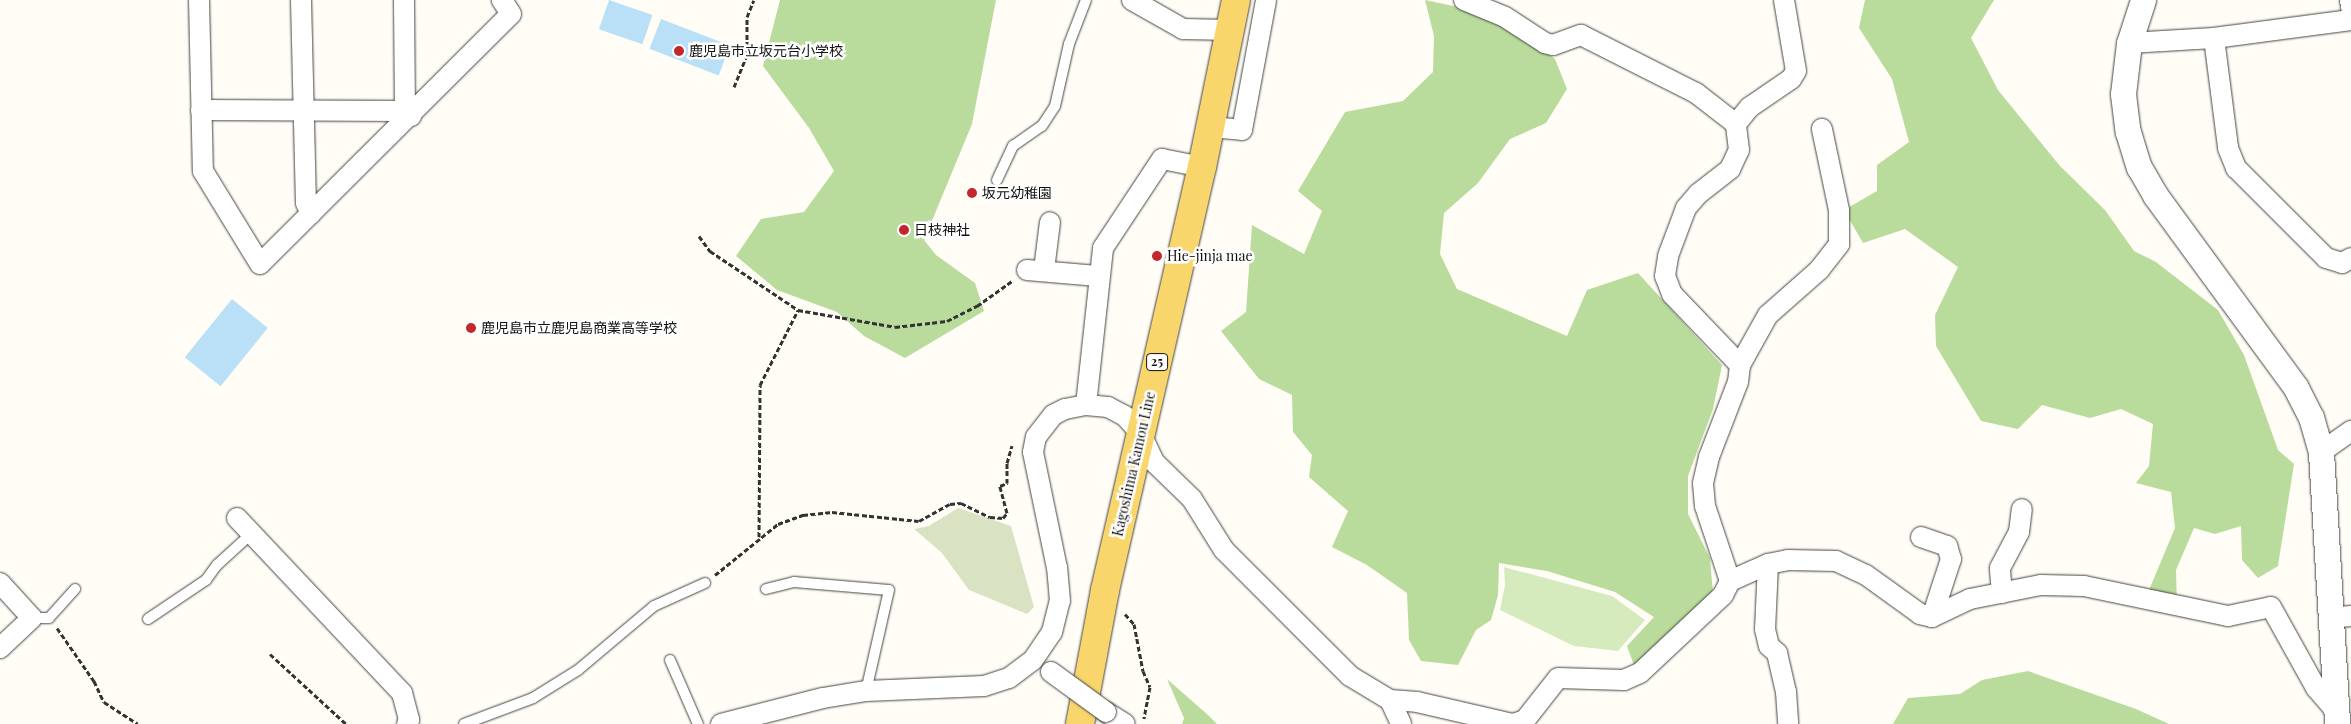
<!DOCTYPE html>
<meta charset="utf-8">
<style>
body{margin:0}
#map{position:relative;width:2351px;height:724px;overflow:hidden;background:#fffdf5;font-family:"Playfair Display","Noto Sans JP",serif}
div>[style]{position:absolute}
.green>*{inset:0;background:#d5ebbd}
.forest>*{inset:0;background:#b9dc9c}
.cemetery>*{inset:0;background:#d9e3c4}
.water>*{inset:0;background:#b9e0f7;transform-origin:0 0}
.path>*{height:3px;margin-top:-1.5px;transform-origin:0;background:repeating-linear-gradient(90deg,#333 0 5px,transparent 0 7.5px)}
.roads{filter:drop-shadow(0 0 1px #444) drop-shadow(0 0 1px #444)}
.service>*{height:10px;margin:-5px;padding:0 5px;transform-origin:5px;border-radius:5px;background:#fff}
.minor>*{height:20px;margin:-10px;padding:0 10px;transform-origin:10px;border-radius:10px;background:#fff}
.tertiary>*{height:25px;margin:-12.5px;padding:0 12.5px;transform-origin:12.5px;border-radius:12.5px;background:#fff}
.primary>*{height:28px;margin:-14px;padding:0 14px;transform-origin:14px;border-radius:14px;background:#f9d66b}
.bridges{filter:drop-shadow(0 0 1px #444) drop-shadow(0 0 1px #444)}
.minor-bridge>*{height:20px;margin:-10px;padding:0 10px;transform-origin:10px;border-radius:10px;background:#fff}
.dots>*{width:14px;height:14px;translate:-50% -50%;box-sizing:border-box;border:2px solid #fff;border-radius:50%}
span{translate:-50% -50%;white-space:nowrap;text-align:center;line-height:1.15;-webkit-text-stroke:5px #fff;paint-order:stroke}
.shield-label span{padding:1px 4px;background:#fff;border:1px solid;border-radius:4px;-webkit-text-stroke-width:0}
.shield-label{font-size:12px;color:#111;font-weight:700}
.poi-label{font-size:14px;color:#111}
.left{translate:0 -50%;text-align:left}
.street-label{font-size:14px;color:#111}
</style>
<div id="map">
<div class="green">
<div style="clip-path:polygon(1504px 567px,1612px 596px,1645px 620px,1618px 651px,1574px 646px,1500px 610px,1505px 585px)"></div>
</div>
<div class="forest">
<div style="clip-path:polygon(780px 0,996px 0,972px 124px,924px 240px,936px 255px,975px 283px,984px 311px,905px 358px,864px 336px,837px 312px,777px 290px,736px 256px,761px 219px,804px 212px,834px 171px,809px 128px,763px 66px)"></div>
<div style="clip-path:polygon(1425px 0,1505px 17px,1555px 59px,1567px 89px,1546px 123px,1510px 139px,1478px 183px,1444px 213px,1440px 254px,1457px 289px,1567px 336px,1587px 290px,1638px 273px,1722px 365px,1713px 409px,1688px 476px,1688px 514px,1710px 558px,1713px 594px,1636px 671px,1627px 646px,1654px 617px,1615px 592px,1547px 571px,1499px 563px,1498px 595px,1491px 620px,1476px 630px,1458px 665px,1421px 661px,1409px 640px,1407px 593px,1367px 565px,1332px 547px,1348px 511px,1309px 477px,1312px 455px,1293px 432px,1292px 395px,1259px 379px,1221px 331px,1246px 312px,1252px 225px,1304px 254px,1322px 211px,1298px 191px,1345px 112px,1403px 101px,1433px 72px,1434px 36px)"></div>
<div style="clip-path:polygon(1865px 0,1994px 0,1971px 38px,1998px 90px,2060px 166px,2105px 210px,2134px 251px,2156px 262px,2218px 310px,2244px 355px,2278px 450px,2294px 464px,2278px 566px,2258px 578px,2242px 560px,2241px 526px,2215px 534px,2194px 528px,2176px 570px,2177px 608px,2149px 590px,2175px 528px,2171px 492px,2136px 483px,2149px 466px,2153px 424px,2121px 409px,2090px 418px,2042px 405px,2018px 429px,1981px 421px,1936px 346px,1935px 315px,1958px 267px,1905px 229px,1863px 243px,1844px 210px,1877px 191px,1877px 165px,1909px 142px,1892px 79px,1859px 28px)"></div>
<div style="clip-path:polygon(2028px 671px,2136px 709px,2169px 724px,1893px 724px,1908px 698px,1960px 694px,1982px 680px)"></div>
<div style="clip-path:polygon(1167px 679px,1208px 715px,1217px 724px,1182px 724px,1184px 718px)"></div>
</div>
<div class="cemetery">
<div style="clip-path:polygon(958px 508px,1011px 526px,1034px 607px,1027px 614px,969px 590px,942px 553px,914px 529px,929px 526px)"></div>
</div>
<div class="water">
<div style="left:609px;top:0;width:46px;height:31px;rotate:19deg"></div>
<div style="left:661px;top:19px;width:74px;height:32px;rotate:21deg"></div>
<div style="left:232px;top:299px;width:46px;height:75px;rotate:39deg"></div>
</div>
<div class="path">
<div style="left:734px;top:87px;width:35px;rotate:-68deg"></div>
<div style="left:747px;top:54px;width:37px;rotate:-90deg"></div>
<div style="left:747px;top:17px;width:18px;rotate:-68deg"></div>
<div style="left:699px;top:236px;width:19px;rotate:54deg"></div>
<div style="left:710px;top:251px;width:106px;rotate:33.8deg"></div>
<div style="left:798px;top:310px;width:98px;rotate:9.9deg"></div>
<div style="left:895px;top:327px;width:52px;rotate:-6.6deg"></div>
<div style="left:947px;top:321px;width:34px;rotate:-27deg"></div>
<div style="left:977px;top:306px;width:43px;rotate:-35.5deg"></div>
<div style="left:759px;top:537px;width:152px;rotate:-89.6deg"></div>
<div style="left:760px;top:385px;width:84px;rotate:-63.1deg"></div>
<div style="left:715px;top:575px;width:81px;rotate:-39deg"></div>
<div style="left:778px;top:524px;width:27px;rotate:-20deg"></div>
<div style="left:803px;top:515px;width:29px;rotate:-6deg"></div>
<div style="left:832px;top:512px;width:87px;rotate:5.9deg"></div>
<div style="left:919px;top:521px;width:35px;rotate:-29deg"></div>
<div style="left:950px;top:504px;width:11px;rotate:-5deg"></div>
<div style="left:961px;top:503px;width:32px;rotate:26deg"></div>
<div style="left:990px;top:517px;width:13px;rotate:4deg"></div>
<div style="left:1003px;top:518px;width:6px;rotate:-51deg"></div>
<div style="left:1007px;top:513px;width:28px;rotate:-105deg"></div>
<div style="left:1000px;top:486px;width:8px;rotate:-23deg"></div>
<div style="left:1007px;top:483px;width:20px;rotate:-90deg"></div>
<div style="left:1007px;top:463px;width:18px;rotate:-74deg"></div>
<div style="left:1125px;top:614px;width:13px;rotate:48deg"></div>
<div style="left:1134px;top:624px;width:48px;rotate:79.2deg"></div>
<div style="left:1143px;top:671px;width:17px;rotate:66deg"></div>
<div style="left:1150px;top:687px;width:32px;rotate:101deg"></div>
<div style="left:57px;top:628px;width:65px;rotate:55.1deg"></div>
<div style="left:94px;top:681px;width:23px;rotate:65deg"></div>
<div style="left:104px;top:702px;width:40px;rotate:32.9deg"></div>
<div style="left:270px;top:654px;width:103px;rotate:42.6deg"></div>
</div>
<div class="roads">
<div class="service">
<div style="left:997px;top:180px;width:38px;rotate:-65deg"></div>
<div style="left:1013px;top:146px;width:35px;rotate:-35deg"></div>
<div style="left:1042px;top:126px;width:24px;rotate:-57deg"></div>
<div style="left:1055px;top:106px;width:64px;rotate:-77.3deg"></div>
<div style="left:1069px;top:44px;width:47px;rotate:-68.9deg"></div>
<div style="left:766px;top:589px;width:29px;rotate:-14deg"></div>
<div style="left:794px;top:582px;width:95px;rotate:4.8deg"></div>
<div style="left:889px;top:590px;width:104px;rotate:102.8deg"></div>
<div style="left:32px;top:618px;width:17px"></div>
<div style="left:49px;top:618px;width:39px;rotate:-48deg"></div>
<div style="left:148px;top:619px;width:70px;rotate:-33.9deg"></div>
<div style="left:206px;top:580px;width:19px;rotate:-54deg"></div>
<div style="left:217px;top:565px;width:46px;rotate:-42.4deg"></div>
<div style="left:670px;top:660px;width:70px;rotate:66.4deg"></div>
<div style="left:464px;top:724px;width:74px;rotate:-20.6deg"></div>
<div style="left:533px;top:698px;width:53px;rotate:-31.9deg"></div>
<div style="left:578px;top:670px;width:99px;rotate:-40.1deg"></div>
<div style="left:654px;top:606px;width:56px;rotate:-24.3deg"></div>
</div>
<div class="minor">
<div style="left:199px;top:0;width:171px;rotate:88.7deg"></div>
<div style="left:203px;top:171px;width:109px;rotate:58.5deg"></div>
<div style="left:260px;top:264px;width:354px;rotate:-44.9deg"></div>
<div style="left:511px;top:14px;width:17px;rotate:-123deg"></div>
<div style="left:301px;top:0;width:203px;rotate:88.6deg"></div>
<div style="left:306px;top:203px;width:12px;rotate:66deg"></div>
<div style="left:404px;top:0;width:111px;rotate:89.5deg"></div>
<div style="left:405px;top:111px;width:8px;rotate:40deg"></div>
<div style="left:1132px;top:0;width:59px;rotate:29.6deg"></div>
<div style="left:1183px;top:29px;width:47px;rotate:1.2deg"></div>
<div style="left:1464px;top:0;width:44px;rotate:22.5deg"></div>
<div style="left:1505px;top:17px;width:48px;rotate:33deg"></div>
<div style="left:1545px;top:43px;width:8px;rotate:14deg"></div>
<div style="left:1553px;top:45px;width:30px;rotate:-20deg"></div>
<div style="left:1581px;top:35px;width:129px;rotate:26.8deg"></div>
<div style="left:1696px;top:93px;width:51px;rotate:37.8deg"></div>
<div style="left:2350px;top:0;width:7px;rotate:82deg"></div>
<div style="left:2214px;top:38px;width:111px;rotate:82.7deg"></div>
<div style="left:2228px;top:148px;width:22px;rotate:68deg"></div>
<div style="left:2236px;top:168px;width:127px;rotate:45deg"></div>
<div style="left:2326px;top:258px;width:17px;rotate:17deg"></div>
<div style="left:2342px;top:263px;width:10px;rotate:-29deg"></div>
<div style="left:2129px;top:43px;width:85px;rotate:-3.4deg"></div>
<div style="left:2214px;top:38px;width:138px;rotate:-7.5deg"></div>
<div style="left:201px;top:110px;width:204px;rotate:0.3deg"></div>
<div style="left:1210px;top:127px;width:32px;rotate:5deg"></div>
<div style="left:1242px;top:130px;width:132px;rotate:-79.5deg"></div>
<div style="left:1027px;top:270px;width:71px;rotate:4.8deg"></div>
<div style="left:1044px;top:270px;width:48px;rotate:-82.9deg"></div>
<div style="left:1740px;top:365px;width:98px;rotate:-133.8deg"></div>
<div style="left:1672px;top:294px;width:19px;rotate:-111deg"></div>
<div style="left:1665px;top:276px;width:20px;rotate:-81deg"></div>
<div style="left:1668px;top:256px;width:51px;rotate:-69.4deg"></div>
<div style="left:1686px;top:208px;width:18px;rotate:-49deg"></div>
<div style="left:1698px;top:194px;width:41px;rotate:-38deg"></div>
<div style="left:1730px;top:169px;width:21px;rotate:-65deg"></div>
<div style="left:1739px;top:150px;width:26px;rotate:-97deg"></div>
<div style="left:1736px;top:124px;width:22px;rotate:-51deg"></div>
<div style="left:1750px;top:107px;width:50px;rotate:-34.3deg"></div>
<div style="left:1791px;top:79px;width:9px;rotate:-58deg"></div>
<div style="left:1796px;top:71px;width:72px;rotate:-99.6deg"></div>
<div style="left:1086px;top:405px;width:158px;rotate:-83.8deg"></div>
<div style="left:1103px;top:248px;width:107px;rotate:-56.5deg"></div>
<div style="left:1162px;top:159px;width:41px;rotate:11.3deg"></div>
<div style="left:2321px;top:452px;width:37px;rotate:-35deg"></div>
<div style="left:237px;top:518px;width:241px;rotate:46.7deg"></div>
<div style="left:402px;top:693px;width:28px;rotate:75deg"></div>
<div style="left:409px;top:720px;width:4px;rotate:117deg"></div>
<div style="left:1921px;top:537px;width:28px;rotate:19deg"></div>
<div style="left:1947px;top:546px;width:14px;rotate:73deg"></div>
<div style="left:1951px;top:559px;width:61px;rotate:108.1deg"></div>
<div style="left:1768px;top:564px;width:65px;rotate:92.6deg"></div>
<div style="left:1765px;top:629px;width:17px;rotate:77deg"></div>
<div style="left:1769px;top:646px;width:11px;rotate:41deg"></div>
<div style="left:1777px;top:653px;width:40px;rotate:77deg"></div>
<div style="left:1786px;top:692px;width:32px;rotate:86deg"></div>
<div style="left:1730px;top:581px;width:79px;rotate:-108.4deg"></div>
<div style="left:1705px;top:506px;width:23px;rotate:-95deg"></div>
<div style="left:1703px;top:483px;width:27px;rotate:-77deg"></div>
<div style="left:1709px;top:457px;width:80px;rotate:-68.9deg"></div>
<div style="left:1738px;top:382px;width:17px;rotate:-83deg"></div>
<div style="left:1740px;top:365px;width:57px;rotate:-60.8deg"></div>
<div style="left:1768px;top:315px;width:68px;rotate:-41.4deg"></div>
<div style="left:1819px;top:270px;width:33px;rotate:-52deg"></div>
<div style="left:1839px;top:244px;width:34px;rotate:-90deg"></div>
<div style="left:1839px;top:210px;width:83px;rotate:-101.9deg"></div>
<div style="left:0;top:583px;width:47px;rotate:47.6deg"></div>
<div style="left:32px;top:618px;width:44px;rotate:136.8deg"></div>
<div style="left:2002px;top:593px;width:25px;rotate:-95deg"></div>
<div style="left:2000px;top:568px;width:41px;rotate:-62.2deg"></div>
<div style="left:2019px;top:532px;width:23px;rotate:-83deg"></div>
<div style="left:2329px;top:618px;width:22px;rotate:-5deg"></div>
<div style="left:1390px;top:700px;width:27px;rotate:4deg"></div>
<div style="left:1417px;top:702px;width:98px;rotate:12.9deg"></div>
<div style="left:1513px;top:724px;width:13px;rotate:-18deg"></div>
<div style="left:1525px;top:720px;width:53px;rotate:-51.8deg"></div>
<div style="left:1558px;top:678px;width:66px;rotate:1.7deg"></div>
<div style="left:1624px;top:680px;width:17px;rotate:-24deg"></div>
<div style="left:1640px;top:673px;width:114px;rotate:-43.2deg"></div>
<div style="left:1723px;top:595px;width:16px;rotate:-63deg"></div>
<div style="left:1730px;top:581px;width:42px;rotate:-24.1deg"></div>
<div style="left:1768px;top:564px;width:20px;rotate:-11deg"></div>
<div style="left:1788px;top:560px;width:48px;rotate:1.2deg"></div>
<div style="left:1836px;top:561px;width:33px;rotate:25deg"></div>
<div style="left:1866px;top:575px;width:67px;rotate:35.8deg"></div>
<div style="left:1920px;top:614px;width:12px;rotate:14deg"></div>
<div style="left:1932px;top:617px;width:42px;rotate:-25.3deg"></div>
<div style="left:1970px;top:599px;width:72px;rotate:-11.2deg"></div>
<div style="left:2041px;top:585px;width:43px;rotate:1.3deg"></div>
<div style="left:2084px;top:586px;width:147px;rotate:11.8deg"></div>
<div style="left:2228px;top:616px;width:44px;rotate:-11.8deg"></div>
<div style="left:2271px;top:607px;width:93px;rotate:60.9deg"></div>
<div style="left:2316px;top:688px;width:28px;rotate:49deg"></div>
<div style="left:1106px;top:712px;width:22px;rotate:32deg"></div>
<div style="left:721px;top:724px;width:105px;rotate:-14.3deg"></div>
<div style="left:823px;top:698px;width:44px;rotate:-9.2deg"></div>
<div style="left:866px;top:691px;width:118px;rotate:-2.4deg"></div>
<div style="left:984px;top:686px;width:26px;rotate:-18deg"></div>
<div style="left:1009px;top:678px;width:30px;rotate:-37deg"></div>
<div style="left:1033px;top:660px;width:34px;rotate:-56deg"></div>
<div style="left:1052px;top:632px;width:32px;rotate:-76deg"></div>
<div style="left:1060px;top:601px;width:33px;rotate:-95deg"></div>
<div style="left:1057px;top:568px;width:118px;rotate:-101.7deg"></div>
<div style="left:1033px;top:452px;width:15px;rotate:-79deg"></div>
<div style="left:1036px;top:437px;width:28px;rotate:-52deg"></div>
<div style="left:1053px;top:415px;width:13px;rotate:-27deg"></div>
<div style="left:1065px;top:409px;width:21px;rotate:-11deg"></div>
<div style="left:1086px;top:405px;width:22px;rotate:5deg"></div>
<div style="left:1108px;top:407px;width:19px;rotate:28deg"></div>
<div style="left:1125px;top:416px;width:24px;rotate:48deg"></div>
<div style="left:1141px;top:434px;width:31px;rotate:65deg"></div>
<div style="left:1154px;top:462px;width:53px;rotate:44.2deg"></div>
<div style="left:1192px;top:499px;width:60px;rotate:57.9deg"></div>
<div style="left:1224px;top:550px;width:178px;rotate:45deg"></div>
<div style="left:1350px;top:676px;width:47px;rotate:31deg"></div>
<div style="left:1390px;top:700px;width:26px;rotate:65deg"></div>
</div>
<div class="tertiary">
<div style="left:2143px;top:0;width:45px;rotate:108deg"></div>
<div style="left:2129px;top:43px;width:51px;rotate:96.7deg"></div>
<div style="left:2123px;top:94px;width:38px;rotate:83deg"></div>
<div style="left:2128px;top:132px;width:37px;rotate:73deg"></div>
<div style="left:2139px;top:167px;width:32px;rotate:60deg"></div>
<div style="left:2155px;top:195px;width:239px;rotate:53.8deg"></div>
<div style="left:2296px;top:388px;width:33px;rotate:63deg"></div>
<div style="left:2311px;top:417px;width:36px;rotate:74deg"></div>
<div style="left:2321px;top:452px;width:272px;rotate:86.6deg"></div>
</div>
<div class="primary">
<div style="left:1080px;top:724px;width:136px;rotate:-79.4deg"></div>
<div style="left:1105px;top:590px;width:434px;rotate:-77.1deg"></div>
<div style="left:1202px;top:167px;width:170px;rotate:-78.5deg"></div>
</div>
</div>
<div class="bridges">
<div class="minor-bridge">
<div style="left:1051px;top:672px;width:68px;rotate:36deg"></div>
</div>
</div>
<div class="dots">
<div style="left:679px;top:51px;background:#c4262e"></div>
<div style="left:972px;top:193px;background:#c4262e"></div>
<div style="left:904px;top:230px;background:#c4262e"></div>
<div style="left:1157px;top:256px;background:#c4262e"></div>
<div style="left:471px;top:328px;background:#c4262e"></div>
</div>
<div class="shield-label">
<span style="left:1157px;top:362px">25</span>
</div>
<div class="poi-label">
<span class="left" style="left:689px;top:51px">鹿児島市立坂元台小学校</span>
<span class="left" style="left:982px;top:193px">坂元幼稚園</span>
<span class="left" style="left:914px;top:230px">日枝神社</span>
<span class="left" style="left:1167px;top:256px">Hie-jinja mae</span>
<span class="left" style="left:481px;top:328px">鹿児島市立鹿児島商業高等学校</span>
</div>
<div class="street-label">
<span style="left:1134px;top:464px;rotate:-77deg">Kagoshima Kamou Line</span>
</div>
</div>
